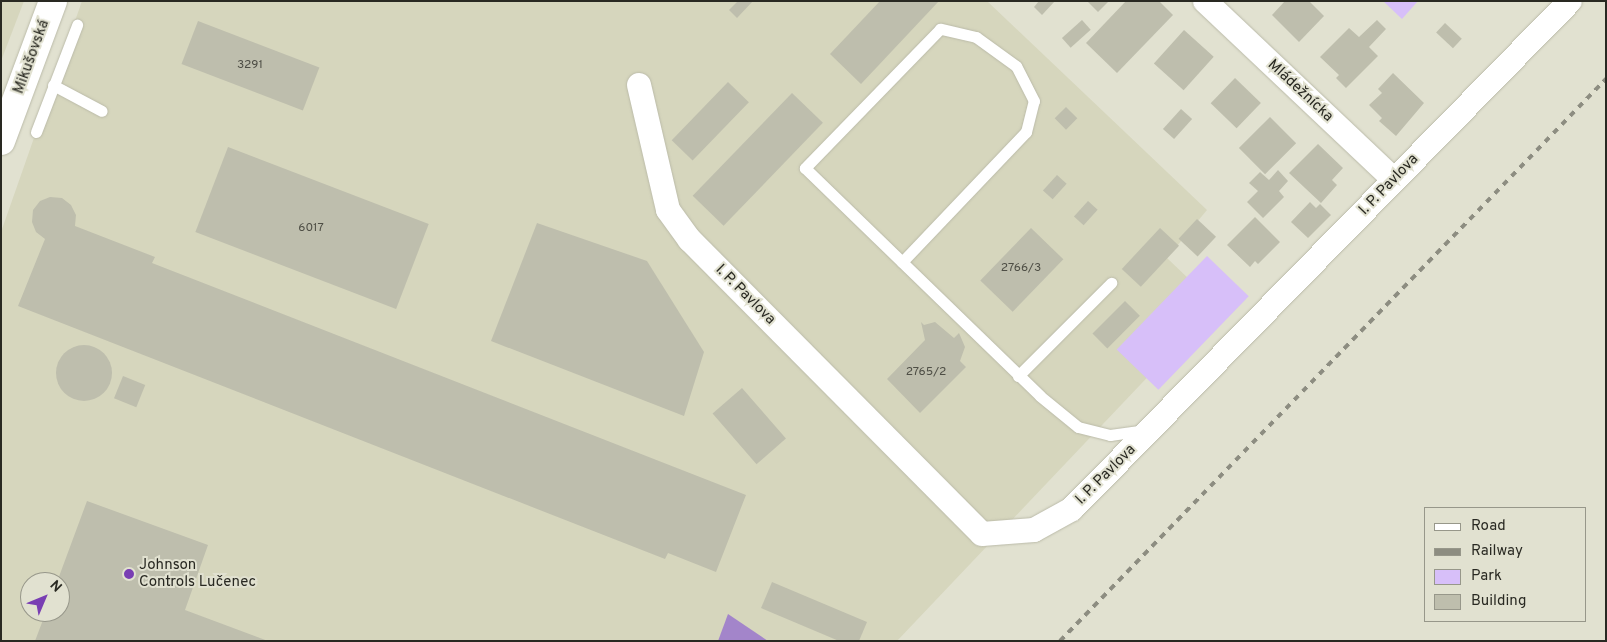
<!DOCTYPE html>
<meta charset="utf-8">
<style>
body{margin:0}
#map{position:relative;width:1607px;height:642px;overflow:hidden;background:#e1e1d0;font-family:Overpass,sans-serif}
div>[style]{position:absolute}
.built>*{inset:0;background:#d6d6bd}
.green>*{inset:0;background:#d7bff9;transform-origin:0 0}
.water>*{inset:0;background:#a385ca}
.building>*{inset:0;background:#bebead;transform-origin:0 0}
.round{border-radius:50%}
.roads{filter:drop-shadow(0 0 1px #bbbba9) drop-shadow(0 0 1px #bbbba9)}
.lane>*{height:11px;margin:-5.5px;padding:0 5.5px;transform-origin:5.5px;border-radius:5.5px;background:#fff}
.street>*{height:24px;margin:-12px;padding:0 12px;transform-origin:12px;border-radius:12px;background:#fff}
.secondary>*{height:28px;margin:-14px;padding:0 14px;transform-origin:14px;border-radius:14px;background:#fff}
.rail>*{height:4px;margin-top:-2px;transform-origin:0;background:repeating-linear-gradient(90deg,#8d8d81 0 6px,transparent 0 12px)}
.dots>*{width:14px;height:14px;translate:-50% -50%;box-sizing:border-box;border:2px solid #e1e1d0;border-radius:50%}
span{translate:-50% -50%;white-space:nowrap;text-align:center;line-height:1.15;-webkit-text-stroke:4px #e1e1d0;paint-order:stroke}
.number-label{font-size:12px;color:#4e4e45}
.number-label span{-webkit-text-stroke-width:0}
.street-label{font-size:15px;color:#292922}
.poi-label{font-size:15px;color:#292922}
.left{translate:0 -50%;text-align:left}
.frame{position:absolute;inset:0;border:2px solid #292922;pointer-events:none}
.legend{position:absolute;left:1424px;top:507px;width:162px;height:115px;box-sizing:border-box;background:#e1e1d0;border:1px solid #97978a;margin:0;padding:6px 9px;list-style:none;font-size:15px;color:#292922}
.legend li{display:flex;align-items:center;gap:10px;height:25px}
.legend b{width:25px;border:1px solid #97978a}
.north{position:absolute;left:20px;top:572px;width:50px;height:50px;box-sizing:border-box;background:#e1e1d0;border:1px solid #97978a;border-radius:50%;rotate:45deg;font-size:14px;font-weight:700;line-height:20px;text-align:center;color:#292922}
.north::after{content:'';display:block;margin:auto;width:18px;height:22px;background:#793eb3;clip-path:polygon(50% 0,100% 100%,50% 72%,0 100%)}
</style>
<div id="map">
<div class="built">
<div style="clip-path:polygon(1px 1px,24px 1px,1px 61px)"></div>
<div style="clip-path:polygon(evenodd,82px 1px,987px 1px,1207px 210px,1167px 258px,1216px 305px,897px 641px,1px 641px,1px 232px,82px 1px,30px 582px,60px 582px,60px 612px,30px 612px,30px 582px)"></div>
</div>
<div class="green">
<div style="clip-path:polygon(1383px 1px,1418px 1px,1402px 19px)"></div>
<div style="left:1207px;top:256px;width:58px;height:130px;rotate:44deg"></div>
</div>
<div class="water">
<div style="clip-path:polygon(728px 614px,768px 641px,718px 641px)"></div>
</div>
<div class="building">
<div style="clip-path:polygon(738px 1px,753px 1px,737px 18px,729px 10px)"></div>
<div style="clip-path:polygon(880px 1px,939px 1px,861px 84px,830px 54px)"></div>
<div style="clip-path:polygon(1039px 1px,1055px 1px,1042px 15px,1034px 7px)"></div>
<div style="clip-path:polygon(1087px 1px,1109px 1px,1098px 12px)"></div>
<div style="clip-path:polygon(1126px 1px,1159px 1px,1173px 15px,1117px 73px,1086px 43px)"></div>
<div style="clip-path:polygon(1285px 1px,1309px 1px,1324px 16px,1299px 42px,1272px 15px)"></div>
<div style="left:1082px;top:20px;width:13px;height:27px;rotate:48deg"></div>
<div style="clip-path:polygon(1377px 20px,1386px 29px,1369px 47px,1378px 56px,1346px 88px,1336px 78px,1339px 75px,1320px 57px,1349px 28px,1359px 37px)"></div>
<div style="left:198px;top:21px;width:130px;height:46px;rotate:21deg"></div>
<div style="left:1445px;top:23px;width:23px;height:13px;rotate:43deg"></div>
<div style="left:1184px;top:30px;width:40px;height:45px;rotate:42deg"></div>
<div style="clip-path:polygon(1393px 73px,1424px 103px,1396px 136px,1379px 121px,1382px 118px,1369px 105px,1382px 93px,1378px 89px)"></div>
<div style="left:1235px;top:78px;width:36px;height:35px;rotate:44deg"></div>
<div style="left:728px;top:82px;width:29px;height:81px;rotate:44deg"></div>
<div style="left:792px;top:93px;width:43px;height:143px;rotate:44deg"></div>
<div style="left:1066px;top:107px;width:16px;height:16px;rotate:45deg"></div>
<div style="left:1181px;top:109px;width:15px;height:27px;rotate:42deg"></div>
<div style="left:1270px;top:117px;width:37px;height:44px;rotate:45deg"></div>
<div style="clip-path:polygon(1318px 144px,1343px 168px,1332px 180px,1337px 185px,1321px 203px,1289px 173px)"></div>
<div style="left:228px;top:147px;width:215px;height:91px;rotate:21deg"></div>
<div style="clip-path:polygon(1278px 170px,1288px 181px,1279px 191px,1284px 197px,1263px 218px,1247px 202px,1258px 191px,1249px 183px,1260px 172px,1269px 180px)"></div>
<div style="left:1057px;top:175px;width:13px;height:21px;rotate:42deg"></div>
<div style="clip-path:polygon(50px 197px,62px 198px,71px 205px,76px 215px,75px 226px,155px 257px,152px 263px,746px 495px,716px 572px,668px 553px,665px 559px,18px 306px,45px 239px,36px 232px,32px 222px,33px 210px,40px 201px)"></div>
<div style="left:1088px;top:201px;width:13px;height:21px;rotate:42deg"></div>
<div style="clip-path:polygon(1310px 202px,1316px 208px,1320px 204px,1331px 215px,1308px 238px,1291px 222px)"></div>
<div style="clip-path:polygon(1255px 217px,1280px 242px,1258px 264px,1255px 261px,1250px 267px,1227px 245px)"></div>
<div style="left:1197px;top:219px;width:26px;height:27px;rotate:43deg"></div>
<div style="clip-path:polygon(537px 223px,647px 261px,704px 352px,684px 416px,491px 341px)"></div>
<div style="left:1031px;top:228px;width:45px;height:73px;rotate:44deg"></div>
<div style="left:1160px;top:228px;width:26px;height:56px;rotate:43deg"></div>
<div style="left:1125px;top:301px;width:21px;height:46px;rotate:45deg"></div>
<div style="clip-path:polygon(921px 322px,924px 325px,935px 322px,954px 338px,959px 333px,965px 347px,960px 361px,966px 367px,920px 413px,887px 379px,925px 340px)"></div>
<div class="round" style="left:56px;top:345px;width:56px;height:56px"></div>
<div style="left:123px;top:376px;width:24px;height:24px;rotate:22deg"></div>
<div style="left:742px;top:388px;width:67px;height:39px;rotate:49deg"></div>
<div style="clip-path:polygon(87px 501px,208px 545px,185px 610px,268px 641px,35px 641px,46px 612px,60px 612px,60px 582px,57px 582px)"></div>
<div style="clip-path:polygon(772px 582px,867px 622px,859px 641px,839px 641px,761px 608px)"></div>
</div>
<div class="roads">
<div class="lane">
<div style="left:53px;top:85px;width:55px;rotate:28deg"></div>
<div style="left:36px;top:132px;width:115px;rotate:-69deg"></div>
<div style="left:902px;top:262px;width:180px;rotate:-46.4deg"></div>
<div style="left:1026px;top:132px;width:32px;rotate:-76deg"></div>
<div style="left:1034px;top:101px;width:39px;rotate:-117deg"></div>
<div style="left:1016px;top:66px;width:49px;rotate:-144.1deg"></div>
<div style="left:976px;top:37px;width:37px;rotate:-167deg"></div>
<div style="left:940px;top:29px;width:194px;rotate:134.2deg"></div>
<div style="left:805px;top:168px;width:327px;rotate:44.1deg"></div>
<div style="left:1040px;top:396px;width:49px;rotate:39.2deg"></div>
<div style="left:1078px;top:427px;width:33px;rotate:14deg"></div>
<div style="left:1110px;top:435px;width:35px;rotate:-8deg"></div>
<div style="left:1018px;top:376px;width:132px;rotate:-45deg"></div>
</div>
<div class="street">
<div style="left:1205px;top:1px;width:260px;rotate:43.4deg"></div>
<div style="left:639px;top:85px;width:128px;rotate:76.9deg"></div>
<div style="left:668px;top:210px;width:37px;rotate:54deg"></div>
<div style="left:690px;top:240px;width:414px;rotate:45.2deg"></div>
<div style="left:982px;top:534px;width:52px;rotate:-4.4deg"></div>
<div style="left:1034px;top:530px;width:43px;rotate:-28.9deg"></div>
<div style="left:1072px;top:509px;width:711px;rotate:-45.57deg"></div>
</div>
<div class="secondary">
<div style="left:1px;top:141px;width:149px;rotate:-69.6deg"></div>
</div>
</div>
<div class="rail">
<div style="left:1060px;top:641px;width:784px;rotate:-45.83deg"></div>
</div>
<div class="dots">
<div style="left:129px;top:574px;background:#793eb3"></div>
</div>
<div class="number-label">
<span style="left:250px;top:66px">3291</span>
<span style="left:311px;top:229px">6017</span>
<span style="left:1021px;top:269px">2766/3</span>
<span style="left:926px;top:373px">2765/2</span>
</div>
<div class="street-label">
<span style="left:32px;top:57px;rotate:-70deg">Mikušovská</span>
<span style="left:1300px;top:91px;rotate:43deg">Mládežnícka</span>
<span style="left:1389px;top:185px;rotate:-46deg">I. P. Pavlova</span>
<span style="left:745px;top:295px;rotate:45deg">I. P. Pavlova</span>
<span style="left:1106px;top:475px;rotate:-45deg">I. P. Pavlova</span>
</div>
<div class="poi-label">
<span class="left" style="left:139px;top:574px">Johnson<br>Controls Lučenec</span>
</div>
<div class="frame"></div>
<ul class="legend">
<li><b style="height:6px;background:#fff"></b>Road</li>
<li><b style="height:6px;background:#8d8d81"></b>Railway</li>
<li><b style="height:14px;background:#d7bff9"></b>Park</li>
<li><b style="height:14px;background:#bebead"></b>Building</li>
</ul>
<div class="north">N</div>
</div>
